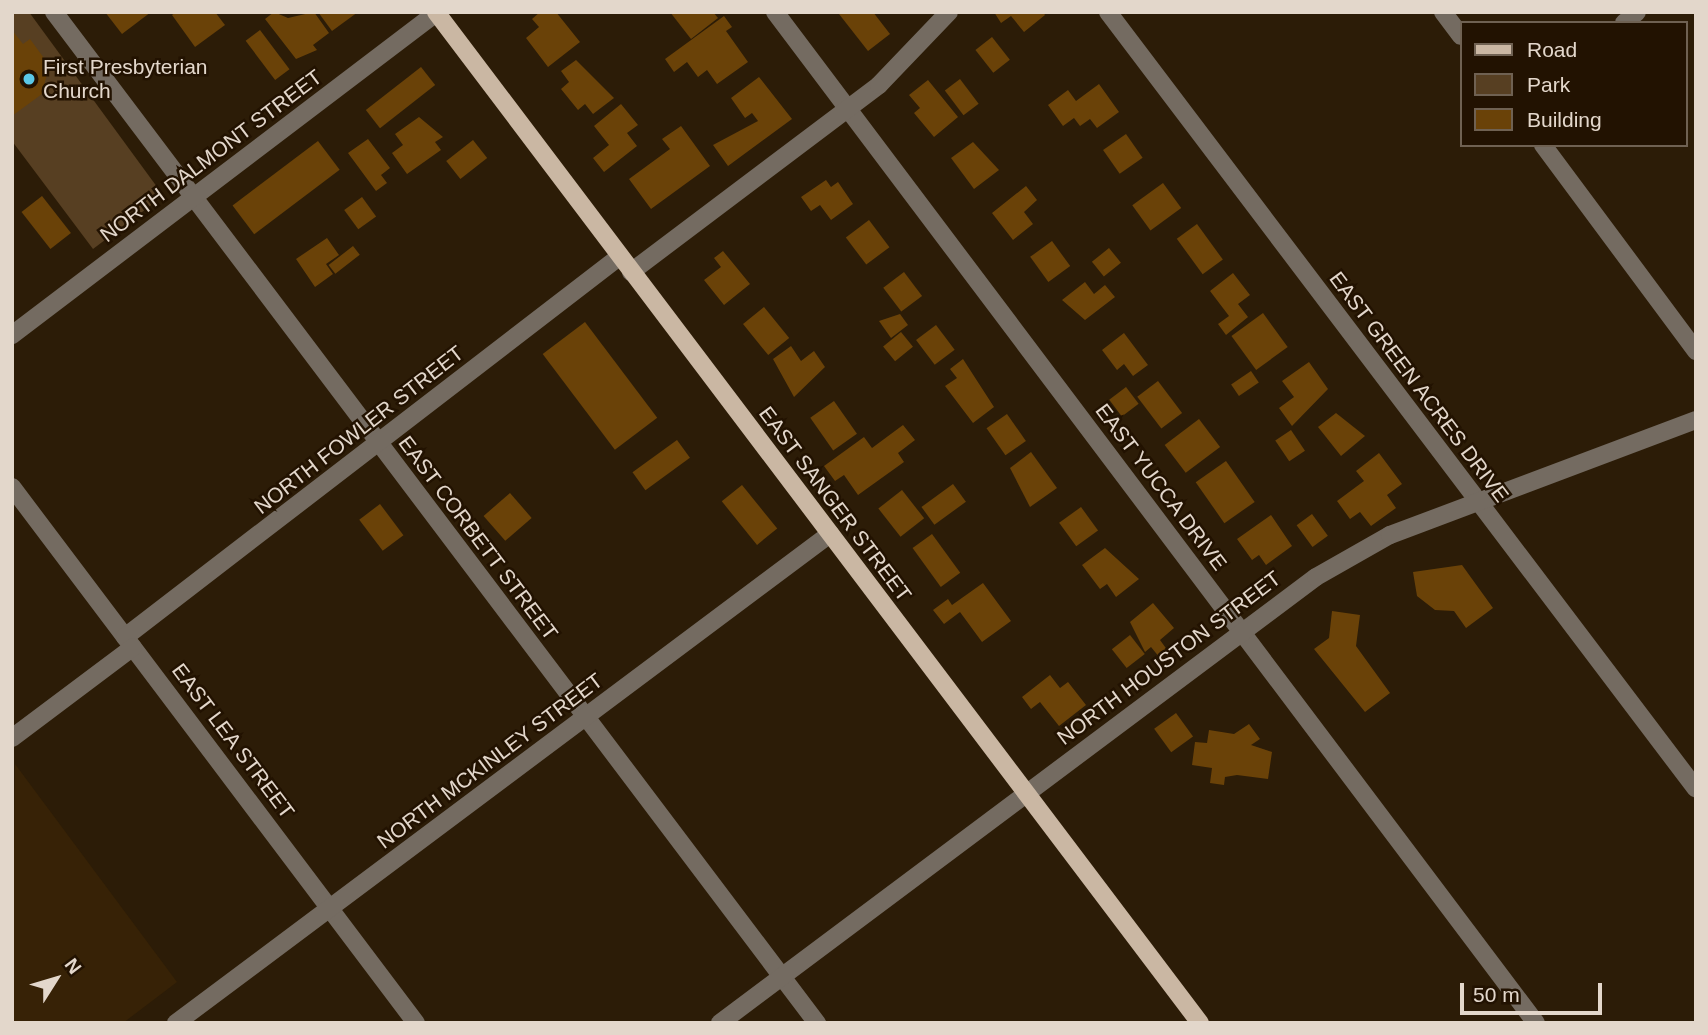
<!DOCTYPE html>
<style>
body{margin:0}
#map{position:relative;width:1708px;height:1035px;overflow:hidden;background:#2c1c07;font-family:Arial,sans-serif}
div>[style]{position:absolute}
.built>*{inset:0;background:#372206}
.green>*{inset:0;background:#573f22}
.building>*{inset:0;background:#6a4208;transform-origin:0 0}
.minor>*{height:18px;margin:-9px;padding:0 9px;transform-origin:9px;border-radius:9px;background:#746b61}
.major>*{height:18px;margin:-9px;padding:0 9px;transform-origin:9px;border-radius:9px;background:#cab7a3}
.dots>*{width:19px;height:19px;translate:-50% -50%;box-sizing:border-box;border:4px solid #221201;border-radius:50%}
span{translate:-50% -50%;white-space:nowrap;text-align:center;line-height:1.15;-webkit-text-stroke:5px #221201;paint-order:stroke}
.poi-label{font-size:21px;color:#e3d7cb}
.left{translate:0 -50%;text-align:left}
.street-label{font-size:21px;color:#e3d7cb}
.frame{position:absolute;inset:0;border:14px solid #e3d7cb;pointer-events:none}
.legend{position:absolute;left:1460px;top:21px;width:228px;height:126px;box-sizing:border-box;background:#221201;border:2px solid #6f6152;margin:0;padding:9px 12px;list-style:none;font-size:21px;color:#e3d7cb}
.legend li{display:flex;align-items:center;gap:14px;height:35px}
.legend b{width:35px;border:2px solid #6f6152}
.north{position:absolute;left:21px;top:944px;width:70px;height:70px;-webkit-text-stroke:5px #221201;paint-order:stroke;rotate:53deg;font-size:19px;font-weight:700;line-height:28px;text-align:center;color:#e3d7cb}
.north::after{content:'';display:block;margin:auto;width:24px;height:32px;background:#e3d7cb;clip-path:polygon(50% 0,100% 100%,50% 72%,0 100%)}
.scale{position:absolute;left:1460px;top:983px;width:142px;height:32px;box-sizing:border-box;border:4px solid #e3d7cb;border-top:0;padding-left:9px;font-size:21px;line-height:24px;white-space:nowrap;color:#e3d7cb;-webkit-text-stroke:5px #221201;paint-order:stroke}
</style>
<div id="map">
<div class="built">
<div style="clip-path:polygon(15px 764px,177px 982px,123px 1023px,12px 1023px)"></div>
</div>
<div class="green">
<div style="clip-path:polygon(12px 12px,29px 12px,160px 191px,154px 203px,93px 249px,12px 141px)"></div>
</div>
<div class="building">
<div style="clip-path:polygon(105px 12px,151px 12px,122px 34px)"></div>
<div style="clip-path:polygon(176px 12px,215px 12px,225px 25px,195px 47px,172px 15px)"></div>
<div style="clip-path:polygon(274px 12px,288px 18px,314px 12px,329px 33px,313px 45px,317px 50px,296px 59px,265px 19px)"></div>
<div style="clip-path:polygon(318px 12px,358px 12px,332px 31px)"></div>
<div style="clip-path:polygon(540px 12px,556px 12px,580px 42px,548px 67px,526px 38px,539px 27px,532px 19px)"></div>
<div style="clip-path:polygon(670px 12px,713px 12px,718px 18px,691px 39px)"></div>
<div style="clip-path:polygon(873px 12px,890px 34px,868px 51px,839px 14px)"></div>
<div style="clip-path:polygon(994px 12px,1043px 12px,1045px 15px,1024px 32px,1011px 16px,1001px 23px)"></div>
<div style="clip-path:polygon(724px 16px,732px 27px,726px 31px,748px 62px,717px 84px,707px 70px,698px 77px,687px 62px,674px 72px,665px 59px)"></div>
<div style="clip-path:polygon(12px 30px,23px 44px,30px 39px,49px 65px,42px 94px,12px 116px)"></div>
<div style="left:260px;top:30px;width:49px;height:18px;rotate:53deg"></div>
<div style="left:992px;top:37px;width:29px;height:21px;rotate:52deg"></div>
<div style="clip-path:polygon(576px 60px,614px 98px,593px 114px,585px 104px,578px 110px,561px 89px,569px 82px,561px 71px)"></div>
<div style="left:421px;top:67px;width:23px;height:70px;rotate:52deg"></div>
<div style="clip-path:polygon(759px 77px,792px 119px,728px 166px,713px 145px,758px 121px,752px 113px,745px 118px,731px 98px)"></div>
<div style="left:960px;top:79px;width:31px;height:19px;rotate:53deg"></div>
<div style="clip-path:polygon(928px 80px,958px 117px,934px 137px,914px 113px,920px 108px,909px 95px)"></div>
<div style="clip-path:polygon(1099px 84px,1119px 112px,1097px 128px,1090px 119px,1080px 126px,1074px 118px,1063px 126px,1048px 105px,1068px 90px,1076px 101px)"></div>
<div style="clip-path:polygon(621px 104px,638px 125px,627px 133px,637px 146px,604px 172px,593px 158px,609px 145px,594px 126px)"></div>
<div style="clip-path:polygon(419px 117px,443px 137px,435px 142px,441px 150px,407px 174px,392px 153px,403px 145px,395px 134px)"></div>
<div style="clip-path:polygon(681px 126px,710px 166px,651px 209px,629px 179px,670px 149px,662px 139px)"></div>
<div style="left:1126px;top:134px;width:29px;height:28px;rotate:55deg"></div>
<div style="clip-path:polygon(368px 139px,390px 168px,381px 175px,387px 183px,376px 191px,348px 153px)"></div>
<div style="left:473px;top:140px;width:23px;height:34px;rotate:52deg"></div>
<div style="left:318px;top:141px;width:36px;height:107px;rotate:53deg"></div>
<div style="clip-path:polygon(973px 142px,999px 170px,974px 189px,951px 158px)"></div>
<div style="clip-path:polygon(826px 180px,831px 187px,838px 182px,853px 204px,831px 220px,820px 205px,811px 211px,801px 197px)"></div>
<div style="left:1163px;top:183px;width:31px;height:38px;rotate:54deg"></div>
<div style="clip-path:polygon(1026px 186px,1037px 200px,1024px 212px,1033px 224px,1013px 240px,992px 213px)"></div>
<div style="left:42px;top:196px;width:47px;height:26px;rotate:52deg"></div>
<div style="left:362px;top:197px;width:24px;height:22px;rotate:54deg"></div>
<div style="left:869px;top:220px;width:34px;height:29px;rotate:53deg"></div>
<div style="left:1197px;top:224px;width:44px;height:25px;rotate:54deg"></div>
<div style="clip-path:polygon(327px 238px,339px 255px,326px 264px,333px 274px,315px 287px,296px 259px)"></div>
<div style="left:1052px;top:241px;width:31px;height:27px;rotate:54deg"></div>
<div style="left:353px;top:246px;width:11px;height:31px;rotate:52deg"></div>
<div style="left:1109px;top:248px;width:19px;height:22px;rotate:51deg"></div>
<div style="clip-path:polygon(723px 251px,750px 284px,724px 305px,704px 280px,721px 267px,714px 258px)"></div>
<div style="left:904px;top:272px;width:30px;height:26px;rotate:53deg"></div>
<div style="clip-path:polygon(1233px 273px,1250px 295px,1238px 304px,1248px 317px,1226px 335px,1218px 324px,1229px 316px,1210px 291px)"></div>
<div style="clip-path:polygon(1085px 282px,1094px 294px,1105px 285px,1115px 297px,1085px 320px,1062px 300px)"></div>
<div style="left:764px;top:307px;width:40px;height:27px;rotate:51deg"></div>
<div style="left:1263px;top:313px;width:42px;height:39px;rotate:54deg"></div>
<div style="clip-path:polygon(900px 314px,908px 325px,891px 338px,879px 321px)"></div>
<div style="left:585px;top:322px;width:120px;height:53px;rotate:53deg"></div>
<div style="left:936px;top:325px;width:31px;height:25px;rotate:53deg"></div>
<div style="left:901px;top:332px;width:19px;height:23px;rotate:51deg"></div>
<div style="clip-path:polygon(1124px 333px,1148px 365px,1133px 376px,1124px 364px,1117px 370px,1102px 350px)"></div>
<div style="clip-path:polygon(791px 346px,801px 361px,814px 351px,825px 367px,794px 397px,773px 359px)"></div>
<div style="clip-path:polygon(963px 359px,994px 407px,973px 423px,945px 386px,957px 378px,950px 369px)"></div>
<div style="clip-path:polygon(1309px 362px,1328px 389px,1292px 426px,1279px 408px,1294px 397px,1282px 381px)"></div>
<div style="left:1251px;top:371px;width:14px;height:24px;rotate:56deg"></div>
<div style="left:1158px;top:381px;width:40px;height:26px;rotate:53deg"></div>
<div style="left:1126px;top:387px;width:21px;height:21px;rotate:53deg"></div>
<div style="left:834px;top:401px;width:40px;height:29px;rotate:55deg"></div>
<div style="clip-path:polygon(1336px 413px,1365px 436px,1341px 456px,1318px 427px)"></div>
<div style="left:1007px;top:414px;width:33px;height:25px;rotate:55deg"></div>
<div style="left:1199px;top:419px;width:35px;height:43px;rotate:53deg"></div>
<div style="clip-path:polygon(903px 425px,915px 440px,898px 453px,904px 462px,858px 495px,844px 475px,835px 481px,824px 466px,864px 437px,872px 448px)"></div>
<div style="left:1291px;top:430px;width:25px;height:19px;rotate:56deg"></div>
<div style="left:677px;top:440px;width:22px;height:55px;rotate:54deg"></div>
<div style="clip-path:polygon(1031px 452px,1057px 488px,1030px 507px,1010px 468px)"></div>
<div style="clip-path:polygon(1379px 453px,1402px 484px,1387px 495px,1396px 508px,1371px 526px,1360px 512px,1350px 519px,1337px 501px,1364px 481px,1356px 471px)"></div>
<div style="left:1226px;top:461px;width:50px;height:37px;rotate:55deg"></div>
<div style="left:953px;top:484px;width:22px;height:39px;rotate:54deg"></div>
<div style="left:742px;top:485px;width:56px;height:26px;rotate:51deg"></div>
<div style="left:902px;top:490px;width:36px;height:30px;rotate:52deg"></div>
<div style="left:510px;top:493px;width:33px;height:35px;rotate:49deg"></div>
<div style="left:380px;top:504px;width:39px;height:26px;rotate:53deg"></div>
<div style="left:1081px;top:507px;width:29px;height:27px;rotate:54deg"></div>
<div style="left:1312px;top:514px;width:27px;height:19px;rotate:54deg"></div>
<div style="clip-path:polygon(1271px 515px,1292px 546px,1266px 565px,1259px 555px,1252px 560px,1237px 539px)"></div>
<div style="left:932px;top:534px;width:48px;height:24px;rotate:54deg"></div>
<div style="clip-path:polygon(1105px 548px,1139px 579px,1116px 597px,1107px 584px,1100px 589px,1082px 565px)"></div>
<div style="clip-path:polygon(1462px 565px,1493px 608px,1466px 628px,1454px 611px,1435px 610px,1417px 596px,1413px 572px)"></div>
<div style="clip-path:polygon(983px 583px,1011px 621px,982px 642px,960px 612px,944px 624px,933px 610px,948px 599px,952px 605px)"></div>
<div style="clip-path:polygon(1153px 603px,1174px 628px,1160px 640px,1168px 651px,1160px 658px,1151px 647px,1145px 652px,1130px 622px)"></div>
<div style="clip-path:polygon(1332px 611px,1360px 615px,1356px 646px,1390px 693px,1365px 712px,1314px 649px,1329px 638px)"></div>
<div style="left:1130px;top:635px;width:24px;height:23px;rotate:52deg"></div>
<div style="clip-path:polygon(1050px 675px,1060px 688px,1068px 682px,1086px 705px,1059px 726px,1040px 702px,1031px 709px,1022px 697px)"></div>
<div style="left:1176px;top:713px;width:29px;height:27px;rotate:54deg"></div>
<div style="clip-path:polygon(1249px 724px,1260px 739px,1251px 745px,1272px 752px,1268px 779px,1237px 775px,1225px 777px,1224px 785px,1210px 783px,1212px 768px,1192px 765px,1195px 742px,1207px 743px,1209px 730px,1234px 734px)"></div>
</div>
<div class="minor">
<div style="left:54px;top:12px;width:1267px;rotate:52.96deg"></div>
<div style="left:775px;top:12px;width:1265px;rotate:53.03deg"></div>
<div style="left:1108px;top:12px;width:974px;rotate:52.88deg"></div>
<div style="left:1443px;top:12px;width:30px;rotate:53deg"></div>
<div style="left:1624px;top:23px;width:17px;rotate:-40deg"></div>
<div style="left:1543px;top:145px;width:257px;rotate:53.4deg"></div>
<div style="left:631px;top:272px;width:311px;rotate:-37deg"></div>
<div style="left:879px;top:85px;width:101px;rotate:-46.2deg"></div>
<div style="left:12px;top:335px;width:532px;rotate:-37.21deg"></div>
<div style="left:12px;top:487px;width:671px;rotate:52.99deg"></div>
<div style="left:125px;top:637px;width:623px;rotate:-37.57deg"></div>
<div style="left:12px;top:738px;width:151px;rotate:-36.9deg"></div>
<div style="left:176px;top:1023px;width:817px;rotate:-36.79deg"></div>
<div style="left:720px;top:1023px;width:744px;rotate:-36.81deg"></div>
<div style="left:1316px;top:577px;width:85px;rotate:-29.6deg"></div>
<div style="left:1390px;top:535px;width:327px;rotate:-20.6deg"></div>
</div>
<div class="major">
<div style="left:436px;top:12px;width:1267px;rotate:52.92deg"></div>
</div>
<div class="dots">
<div style="left:29px;top:79px;background:#5bc8e7"></div>
</div>
<div class="poi-label">
<span class="left" style="left:43px;top:79px">First Presbyterian<br>Church</span>
</div>
<div class="street-label">
<span style="left:211px;top:156px;rotate:-37deg">NORTH DALMONT STREET</span>
<span style="left:1419px;top:387px;rotate:53deg">EAST GREEN ACRES DRIVE</span>
<span style="left:359px;top:430px;rotate:-38deg">NORTH FOWLER STREET</span>
<span style="left:1161px;top:487px;rotate:53deg">EAST YUCCA DRIVE</span>
<span style="left:835px;top:504px;rotate:53deg">EAST SANGER STREET</span>
<span style="left:478px;top:538px;rotate:53deg">EAST CORBETT STREET</span>
<span style="left:1169px;top:658px;rotate:-37deg">NORTH HOUSTON STREET</span>
<span style="left:233px;top:741px;rotate:53deg">EAST LEA STREET</span>
<span style="left:490px;top:761px;rotate:-37deg">NORTH MCKINLEY STREET</span>
</div>
<div class="frame"></div>
<ul class="legend">
<li><b style="height:9px;background:#cab7a3"></b>Road</li>
<li><b style="height:19px;background:#573f22"></b>Park</li>
<li><b style="height:19px;background:#6a4208"></b>Building</li>
</ul>
<div class="north">N</div>
<div class="scale">50 m</div>
</div>
